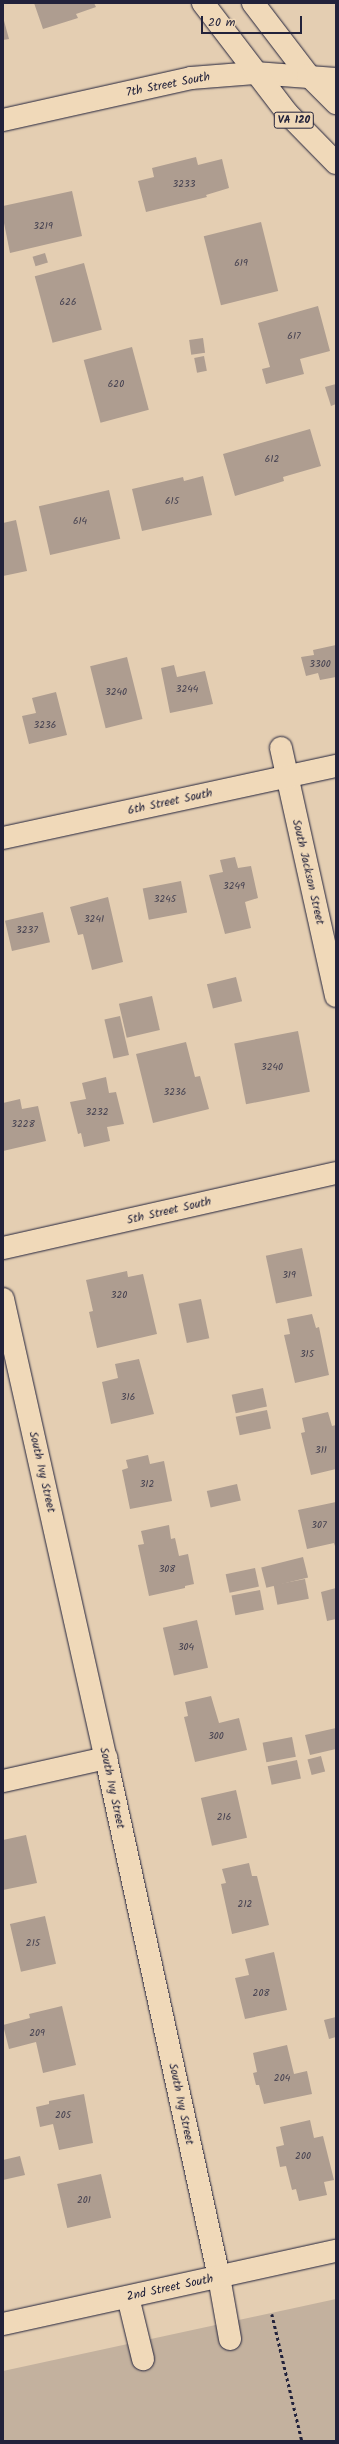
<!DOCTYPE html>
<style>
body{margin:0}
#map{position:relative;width:339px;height:2444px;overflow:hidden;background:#e4ceb2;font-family:Kalam,sans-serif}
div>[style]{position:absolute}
.green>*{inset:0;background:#c3b19e}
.building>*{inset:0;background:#ae9d90;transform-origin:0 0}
.path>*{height:2.5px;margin-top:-1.25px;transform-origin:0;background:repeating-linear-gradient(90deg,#22223b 0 3px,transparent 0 6px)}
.roads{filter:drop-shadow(0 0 1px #22223b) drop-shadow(0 0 1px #22223b)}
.minor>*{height:22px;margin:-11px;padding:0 11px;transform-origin:11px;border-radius:11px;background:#f0d9b9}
.major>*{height:22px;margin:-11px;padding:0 11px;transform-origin:11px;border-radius:11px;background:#f0d9b9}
span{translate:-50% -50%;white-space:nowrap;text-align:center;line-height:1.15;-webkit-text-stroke:3.5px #f0d9b9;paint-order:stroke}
.number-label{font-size:10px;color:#454150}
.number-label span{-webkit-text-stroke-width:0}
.shield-label span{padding:1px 3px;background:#f0d9b9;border:1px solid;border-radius:3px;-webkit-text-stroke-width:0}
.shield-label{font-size:11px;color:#22223b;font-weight:700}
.street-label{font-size:12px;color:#22223b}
.frame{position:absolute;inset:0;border:4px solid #22223b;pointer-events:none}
.scale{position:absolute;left:201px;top:16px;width:101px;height:18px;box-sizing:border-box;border:2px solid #22223b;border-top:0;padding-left:5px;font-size:12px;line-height:14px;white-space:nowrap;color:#22223b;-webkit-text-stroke:3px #f0d9b9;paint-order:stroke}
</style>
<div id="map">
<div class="green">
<div style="clip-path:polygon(336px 2299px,336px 2441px,3px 2441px,3px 2371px)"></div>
</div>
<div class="building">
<div style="clip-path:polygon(34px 3px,94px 3px,96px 7px,76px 14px,78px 18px,43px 29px)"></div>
<div style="clip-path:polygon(3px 17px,9px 39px,3px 40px)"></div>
<div style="clip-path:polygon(196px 157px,198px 165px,222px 159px,229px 188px,206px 195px,207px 197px,146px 212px,138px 181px,154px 177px,152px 168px)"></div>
<div style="clip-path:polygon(72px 191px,82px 236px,10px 253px,3px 218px,3px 206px)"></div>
<div style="left:261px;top:222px;width:71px;height:59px;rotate:76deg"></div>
<div style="left:45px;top:253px;width:10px;height:13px;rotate:73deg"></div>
<div style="left:84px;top:263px;width:69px;height:51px;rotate:75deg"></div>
<div style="clip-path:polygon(318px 306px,330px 351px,300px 359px,304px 374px,266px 384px,262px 369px,270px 367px,258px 323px)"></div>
<div style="left:203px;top:338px;width:15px;height:14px;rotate:82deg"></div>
<div style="left:132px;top:347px;width:65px;height:50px;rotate:75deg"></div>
<div style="left:204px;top:356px;width:15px;height:10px;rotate:79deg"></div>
<div style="clip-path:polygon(336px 384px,336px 404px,331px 406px,325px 387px)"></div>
<div style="clip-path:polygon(310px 429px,321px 466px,283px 477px,284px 481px,235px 496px,223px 454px)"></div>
<div style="clip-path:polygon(203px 476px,212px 515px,142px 531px,132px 489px,183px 477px,184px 481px)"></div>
<div style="left:109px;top:490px;width:50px;height:72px;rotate:77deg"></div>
<div style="clip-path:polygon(16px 520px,27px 571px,3px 576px,3px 523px)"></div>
<div style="clip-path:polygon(336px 645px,336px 677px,320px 680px,318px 673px,306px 676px,301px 657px,314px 655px,313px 650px)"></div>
<div style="left:127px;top:657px;width:64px;height:38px;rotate:76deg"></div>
<div style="clip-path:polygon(174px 665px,177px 677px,205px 671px,213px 704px,170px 713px,161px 668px)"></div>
<div style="clip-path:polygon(56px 692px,67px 735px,29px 744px,22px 716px,36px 713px,32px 698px)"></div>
<div style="clip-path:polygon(235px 857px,238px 868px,251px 866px,258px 898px,245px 902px,251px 928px,225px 934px,209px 875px,223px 872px,220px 860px)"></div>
<div style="left:181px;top:881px;width:32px;height:39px;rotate:79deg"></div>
<div style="clip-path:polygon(108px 897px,123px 962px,92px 970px,83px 934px,78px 935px,70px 907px)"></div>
<div style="left:43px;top:912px;width:31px;height:39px;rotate:77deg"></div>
<div style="left:236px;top:977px;width:25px;height:30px;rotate:76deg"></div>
<div style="left:152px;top:996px;width:35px;height:34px;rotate:77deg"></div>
<div style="left:120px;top:1016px;width:40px;height:16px;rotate:77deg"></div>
<div style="left:298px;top:1031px;width:62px;height:65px;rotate:79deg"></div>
<div style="clip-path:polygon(186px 1042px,195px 1077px,200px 1076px,209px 1109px,153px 1123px,136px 1054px)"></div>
<div style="clip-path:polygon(106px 1077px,109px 1093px,116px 1092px,124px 1124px,107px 1127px,110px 1141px,84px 1147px,81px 1133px,78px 1134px,70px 1102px,86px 1099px,82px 1083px)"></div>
<div style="clip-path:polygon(20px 1099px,22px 1109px,38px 1106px,46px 1141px,3px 1151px,3px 1103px)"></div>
<div style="left:302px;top:1248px;width:49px;height:37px;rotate:78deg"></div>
<div style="clip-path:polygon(127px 1271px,128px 1277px,143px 1274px,157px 1334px,97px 1348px,89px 1312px,93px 1311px,86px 1280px)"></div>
<div style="left:201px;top:1299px;width:40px;height:23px;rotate:78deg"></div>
<div style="clip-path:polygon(312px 1314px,316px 1328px,319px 1327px,329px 1375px,295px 1383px,284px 1335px,290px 1334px,287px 1319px)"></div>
<div style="clip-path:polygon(139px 1359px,154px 1414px,111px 1424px,102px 1382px,118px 1378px,115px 1364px)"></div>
<div style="left:263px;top:1388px;width:19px;height:32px;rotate:78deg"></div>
<div style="left:267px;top:1410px;width:19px;height:32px;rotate:78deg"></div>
<div style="clip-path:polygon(328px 1412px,332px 1426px,336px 1425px,336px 1469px,311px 1475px,301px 1433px,305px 1432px,302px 1418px)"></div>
<div style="clip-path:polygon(148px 1455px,150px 1464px,164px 1461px,172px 1501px,130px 1509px,122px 1470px,128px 1468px,126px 1460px)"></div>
<div style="left:237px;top:1484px;width:17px;height:31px;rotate:77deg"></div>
<div style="clip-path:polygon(336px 1502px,336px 1549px,334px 1543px,307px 1549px,298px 1510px)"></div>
<div style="clip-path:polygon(169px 1525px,171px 1539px,175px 1538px,179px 1556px,188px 1554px,194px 1584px,185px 1586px,185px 1588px,149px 1596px,138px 1545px,144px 1544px,141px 1531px)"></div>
<div style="left:303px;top:1557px;width:21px;height:43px;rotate:76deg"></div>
<div style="left:255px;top:1568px;width:19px;height:30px;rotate:78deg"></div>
<div style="left:305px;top:1579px;width:20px;height:32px;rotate:79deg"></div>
<div style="clip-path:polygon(336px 1588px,336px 1619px,327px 1621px,321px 1592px)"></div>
<div style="left:260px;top:1590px;width:20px;height:29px;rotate:79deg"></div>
<div style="left:197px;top:1620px;width:49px;height:35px;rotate:77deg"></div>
<div style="clip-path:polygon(211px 1696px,219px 1723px,239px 1718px,247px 1750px,195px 1762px,184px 1717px,188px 1716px,185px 1702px)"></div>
<div style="clip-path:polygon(336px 1728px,336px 1749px,310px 1755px,305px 1735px)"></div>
<div style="left:292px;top:1737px;width:20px;height:30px;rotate:79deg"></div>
<div style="left:321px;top:1756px;width:16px;height:14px;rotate:75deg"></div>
<div style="left:297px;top:1760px;width:19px;height:30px;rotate:78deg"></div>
<div style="left:236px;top:1790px;width:49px;height:36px;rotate:77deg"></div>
<div style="clip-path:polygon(26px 1835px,37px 1883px,3px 1890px,3px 1840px)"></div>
<div style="clip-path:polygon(249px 1863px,252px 1876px,257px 1876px,269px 1925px,232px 1934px,221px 1884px,226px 1883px,222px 1869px)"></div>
<div style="left:45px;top:1916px;width:49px;height:36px;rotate:77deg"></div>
<div style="clip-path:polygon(274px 1952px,287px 2010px,245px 2019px,235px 1978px,249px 1975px,245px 1959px)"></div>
<div style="clip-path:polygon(62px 2006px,76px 2065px,43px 2073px,36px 2042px,9px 2049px,3px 2025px,30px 2018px,29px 2014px)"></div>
<div style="clip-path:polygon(336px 2017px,336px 2037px,329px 2039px,324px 2020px)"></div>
<div style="clip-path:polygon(287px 2045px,294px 2074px,307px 2071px,312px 2094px,264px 2104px,259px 2085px,256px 2085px,253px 2073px,257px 2072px,253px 2053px)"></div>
<div style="clip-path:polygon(84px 2094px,93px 2143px,59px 2150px,53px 2124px,40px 2127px,36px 2107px,49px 2104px,49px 2101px)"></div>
<div style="clip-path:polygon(310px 2120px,314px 2138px,323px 2136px,334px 2180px,324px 2182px,327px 2195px,299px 2201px,296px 2189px,292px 2190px,286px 2166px,280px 2167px,276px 2147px,284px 2145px,280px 2127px)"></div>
<div style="clip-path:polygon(20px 2156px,25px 2175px,3px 2180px,3px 2160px)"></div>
<div style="left:101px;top:2174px;width:45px;height:45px;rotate:77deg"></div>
</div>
<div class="path">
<div style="left:272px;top:2314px;width:130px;rotate:76.7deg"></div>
</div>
<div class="roads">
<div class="minor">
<div style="left:3px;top:120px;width:193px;rotate:-12.6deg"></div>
<div style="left:191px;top:78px;width:64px;rotate:-4.5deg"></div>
<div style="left:255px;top:73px;width:81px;rotate:4.2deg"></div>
<div style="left:281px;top:748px;width:254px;rotate:77.5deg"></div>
<div style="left:3px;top:838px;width:341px;rotate:-12.2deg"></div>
<div style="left:3px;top:1248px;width:341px;rotate:-12.7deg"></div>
<div style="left:3px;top:1299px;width:470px;rotate:77.4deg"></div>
<div style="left:106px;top:1758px;width:531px;rotate:77.72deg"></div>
<div style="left:219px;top:2277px;width:63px;rotate:79.9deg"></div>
<div style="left:3px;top:1781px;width:106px;rotate:-12.6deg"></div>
<div style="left:128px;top:2297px;width:64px;rotate:76.4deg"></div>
<div style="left:3px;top:2324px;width:341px;rotate:-12.4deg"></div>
</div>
<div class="major">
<div style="left:203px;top:3px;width:138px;rotate:52.6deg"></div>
<div style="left:287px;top:113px;width:70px;rotate:45.6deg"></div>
<div style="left:253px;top:3px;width:91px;rotate:52.6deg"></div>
<div style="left:308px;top:75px;width:40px;rotate:45deg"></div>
</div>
</div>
<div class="number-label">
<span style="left:184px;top:185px">3233</span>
<span style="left:43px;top:227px">3219</span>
<span style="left:241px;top:264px">619</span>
<span style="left:68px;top:303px">626</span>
<span style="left:294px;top:337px">617</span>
<span style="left:116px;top:385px">620</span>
<span style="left:272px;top:460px">612</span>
<span style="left:172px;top:502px">615</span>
<span style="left:80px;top:522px">614</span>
<span style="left:320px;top:665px">3300</span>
<span style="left:187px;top:690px">3244</span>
<span style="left:116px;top:693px">3240</span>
<span style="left:45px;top:726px">3236</span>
<span style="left:234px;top:887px">3249</span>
<span style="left:165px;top:900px">3245</span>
<span style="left:94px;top:920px">3241</span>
<span style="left:27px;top:931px">3237</span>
<span style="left:272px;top:1068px">3240</span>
<span style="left:175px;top:1093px">3236</span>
<span style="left:97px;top:1113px">3232</span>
<span style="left:23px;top:1125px">3228</span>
<span style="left:289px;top:1276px">319</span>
<span style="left:119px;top:1296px">320</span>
<span style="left:307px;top:1355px">315</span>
<span style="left:128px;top:1398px">316</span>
<span style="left:321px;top:1451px">311</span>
<span style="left:147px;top:1485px">312</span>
<span style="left:319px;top:1526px">307</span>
<span style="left:167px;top:1570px">308</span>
<span style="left:186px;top:1648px">304</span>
<span style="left:216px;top:1737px">300</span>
<span style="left:224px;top:1818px">216</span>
<span style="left:245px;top:1905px">212</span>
<span style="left:33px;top:1944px">215</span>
<span style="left:261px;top:1994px">208</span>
<span style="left:37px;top:2034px">209</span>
<span style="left:282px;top:2079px">204</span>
<span style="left:63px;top:2116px">205</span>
<span style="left:303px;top:2157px">200</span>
<span style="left:84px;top:2201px">201</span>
</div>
<div class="shield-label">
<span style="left:294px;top:120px">VA 120</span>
</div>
<div class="street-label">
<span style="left:168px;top:85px;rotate:-11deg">7th Street South</span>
<span style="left:170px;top:802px;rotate:-12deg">6th Street South</span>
<span style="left:308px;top:872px;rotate:77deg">South Jackson Street</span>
<span style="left:169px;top:1211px;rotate:-13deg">5th Street South</span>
<span style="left:42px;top:1472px;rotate:77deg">South Ivy Street</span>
<span style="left:112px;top:1788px;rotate:78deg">South Ivy Street</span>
<span style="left:181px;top:2104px;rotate:78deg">South Ivy Street</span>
<span style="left:170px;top:2288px;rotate:-12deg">2nd Street South</span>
</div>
<div class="frame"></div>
<div class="scale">20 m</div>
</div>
